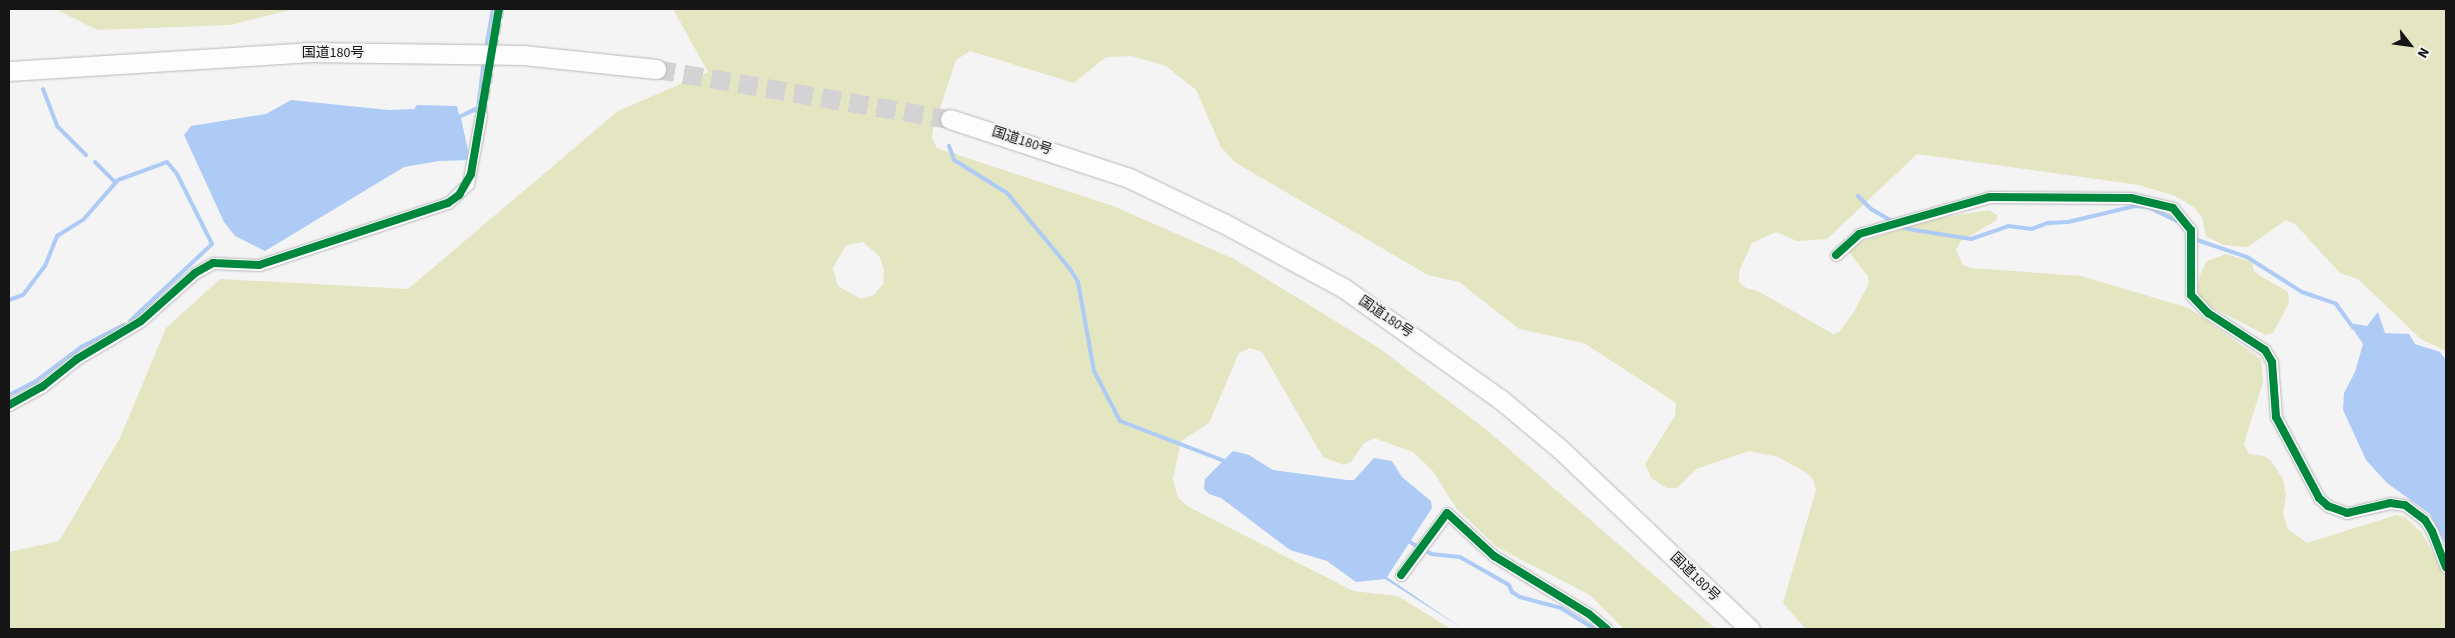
<!DOCTYPE html>
<meta charset="utf-8">
<style>
body{margin:0}
#map{position:relative;width:2455px;height:638px;overflow:hidden;background:#f4f4f4;font-family:"Source Sans 3","Noto Sans JP",sans-serif}
div>[style]{position:absolute}
.green>*{inset:0;background:#e3e6c0}
.water>*{inset:0;background:#aecbf6}
.stream>*{height:4px;margin:-2px;padding:0 2px;transform-origin:2px;border-radius:2px;background:#aecbf6}
.minor-tunnel>*{height:11px;margin-top:-5.5px;transform-origin:0;background:repeating-linear-gradient(90deg,#d3d3d3 0 11px,transparent 0 16.5px)}
.trunk-tunnel>*{height:19px;margin-top:-9.5px;transform-origin:0;background:repeating-linear-gradient(90deg,#d3d3d3 0 19px,transparent 0 28px)}
.roads{filter:drop-shadow(0 0 1px #b6b7b7) drop-shadow(0 0 1px #b6b7b7)}
.minor>*{height:11px;margin:-5.5px;padding:0 5.5px;transform-origin:5.5px;border-radius:5.5px;background:#fdfdfd}
.trunk>*{height:19px;margin:-9.5px;padding:0 9.5px;transform-origin:9.5px;border-radius:9.5px;background:#fdfdfd}
.cycleway>*{height:8px;margin:-4px;padding:0 4px;transform-origin:4px;border-radius:4px;background:#00873e}
span{translate:-50% -50%;white-space:nowrap;text-align:center;line-height:1.15;-webkit-text-stroke:5px #f3f5f5;paint-order:stroke}
.street-label{font-size:14px;color:#151516}
.frame{position:absolute;inset:0;border:10px solid #151516;pointer-events:none}
.north{position:absolute;left:2385px;top:20px;width:50px;height:50px;-webkit-text-stroke:4px #f3f5f5;paint-order:stroke;rotate:120deg;font-size:14px;font-weight:700;line-height:20px;text-align:center;color:#151516}
.north::after{content:'';display:block;margin:auto;width:18px;height:22px;background:#151516;clip-path:polygon(50% 0,100% 100%,50% 72%,0 100%)}
</style>
<div id="map">
<div class="green">
<div style="clip-path:polygon(55px 9px,294px 9px,230px 25px,97px 30px)"></div>
<div style="clip-path:polygon(evenodd,673px 9px,2446px 9px,2446px 351px,2421px 339px,2358px 279px,2340px 273px,2295px 224px,2286px 220px,2248px 247px,2223px 245px,2206px 236px,2202px 217px,2194px 207px,2175px 196px,2139px 185px,1917px 154px,1827px 239px,1797px 241px,1776px 232px,1752px 243px,1739px 271px,1739px 282px,1746px 288px,1756px 290px,1833px 334px,1839px 332px,1854px 312px,1869px 283px,1868px 276px,1849px 252px,1853px 244px,1936px 219px,1989px 210px,1997px 215px,1997px 220px,1961px 241px,1956px 250px,1963px 265px,1971px 268px,2081px 276px,2189px 308px,2261px 359px,2263px 382px,2244px 444px,2249px 454px,2264px 456px,2271px 461px,2283px 479px,2286px 494px,2283px 514px,2288px 529px,2307px 543px,2396px 515px,2405px 517px,2422px 533px,2446px 578px,2446px 629px,1806px 629px,1783px 603px,1816px 490px,1813px 479px,1807px 473px,1778px 457px,1749px 451px,1696px 469px,1677px 488px,1667px 488px,1651px 478px,1645px 464px,1675px 416px,1676px 403px,1584px 343px,1519px 329px,1459px 282px,1428px 275px,1236px 163px,1221px 147px,1196px 90px,1166px 66px,1132px 56px,1106px 57px,1074px 83px,970px 51px,956px 60px,933px 129px,932px 138px,937px 148px,1113px 206px,1234px 259px,1379px 348px,1488px 431px,1716px 629px,1624px 629px,1590px 595px,1497px 547px,1457px 509px,1432px 470px,1413px 452px,1374px 438px,1363px 444px,1352px 461px,1344px 465px,1323px 457px,1262px 352px,1250px 348px,1239px 353px,1209px 423px,1181px 441px,1173px 479px,1178px 498px,1189px 507px,1353px 591px,1398px 596px,1451px 629px,9px 629px,9px 552px,59px 541px,120px 438px,166px 328px,220px 279px,408px 289px,618px 111px,708px 72px,673px 9px,863px 242px,879px 256px,884px 269px,883px 284px,874px 295px,861px 299px,838px 286px,833px 268px,846px 245px,863px 242px)"></div>
<div style="clip-path:polygon(2226px 254px,2252px 262px,2254px 272px,2288px 292px,2289px 303px,2273px 333px,2266px 335px,2201px 302px,2197px 287px,2202px 270px,2207px 261px)"></div>
</div>
<div class="water">
<div style="clip-path:polygon(291px 100px,389px 110px,414px 109px,417px 105px,457px 106px,459px 115px,475px 107px,477px 111px,461px 118px,470px 160px,439px 161px,404px 167px,265px 251px,235px 236px,224px 222px,184px 135px,191px 126px,266px 114px)"></div>
<div style="clip-path:polygon(2378px 312px,2385px 333px,2409px 334px,2415px 344px,2440px 352px,2446px 360px,2446px 545px,2430px 514px,2387px 483px,2366px 460px,2343px 410px,2344px 393px,2355px 372px,2363px 344px,2349px 323px,2367px 326px)"></div>
<div style="clip-path:polygon(1233px 451px,1249px 455px,1273px 470px,1347px 480px,1354px 480px,1374px 458px,1392px 461px,1402px 477px,1431px 501px,1432px 508px,1387px 577px,1463px 629px,1385px 579px,1356px 582px,1327px 561px,1290px 550px,1221px 498px,1209px 494px,1204px 489px,1205px 479px)"></div>
</div>
<div class="stream">
<div style="left:486px;top:48px;width:40px;rotate:-80deg"></div>
<div style="left:43px;top:89px;width:40px;rotate:69deg"></div>
<div style="left:57px;top:126px;width:41px;rotate:45deg"></div>
<div style="left:471px;top:111px;width:8px;rotate:-23deg"></div>
<div style="left:478px;top:108px;width:48px;rotate:-82.9deg"></div>
<div style="left:949px;top:146px;width:15px;rotate:70deg"></div>
<div style="left:954px;top:160px;width:62px;rotate:31.9deg"></div>
<div style="left:1007px;top:193px;width:99px;rotate:50.3deg"></div>
<div style="left:1070px;top:269px;width:15px;rotate:58deg"></div>
<div style="left:1078px;top:282px;width:90px;rotate:79.8deg"></div>
<div style="left:1094px;top:371px;width:56px;rotate:62.5deg"></div>
<div style="left:1120px;top:421px;width:115px;rotate:21deg"></div>
<div style="left:95px;top:162px;width:28px;rotate:45deg"></div>
<div style="left:1858px;top:196px;width:18px;rotate:45deg"></div>
<div style="left:1871px;top:209px;width:24px;rotate:30deg"></div>
<div style="left:1901px;top:225px;width:8px;rotate:30deg"></div>
<div style="left:1908px;top:229px;width:64px;rotate:9deg"></div>
<div style="left:1971px;top:239px;width:39px;rotate:-19deg"></div>
<div style="left:2008px;top:226px;width:24px;rotate:7deg"></div>
<div style="left:2032px;top:229px;width:17px;rotate:-21deg"></div>
<div style="left:2048px;top:223px;width:20px;rotate:-3deg"></div>
<div style="left:2068px;top:222px;width:69px;rotate:-13.4deg"></div>
<div style="left:2135px;top:206px;width:13px;rotate:4deg"></div>
<div style="left:2148px;top:207px;width:32px;rotate:26deg"></div>
<div style="left:2197px;top:240px;width:53px;rotate:18.8deg"></div>
<div style="left:2247px;top:257px;width:65px;rotate:32.5deg"></div>
<div style="left:2302px;top:292px;width:36px;rotate:19deg"></div>
<div style="left:2336px;top:304px;width:29px;rotate:54deg"></div>
<div style="left:9px;top:300px;width:15px;rotate:-20deg"></div>
<div style="left:23px;top:295px;width:36px;rotate:-53deg"></div>
<div style="left:45px;top:266px;width:32px;rotate:-68deg"></div>
<div style="left:57px;top:236px;width:31px;rotate:-32deg"></div>
<div style="left:83px;top:220px;width:53px;rotate:-48.8deg"></div>
<div style="left:118px;top:180px;width:52px;rotate:-20.2deg"></div>
<div style="left:167px;top:162px;width:16px;rotate:50deg"></div>
<div style="left:177px;top:174px;width:78px;rotate:63.4deg"></div>
<div style="left:212px;top:244px;width:112px;rotate:136.8deg"></div>
<div style="left:9px;top:395px;width:30px;rotate:-27deg"></div>
<div style="left:36px;top:381px;width:56px;rotate:-37.1deg"></div>
<div style="left:81px;top:347px;width:48px;rotate:-27.1deg"></div>
<div style="left:1408px;top:541px;width:26px;rotate:29deg"></div>
<div style="left:1431px;top:554px;width:29px;rotate:6deg"></div>
<div style="left:1460px;top:557px;width:56px;rotate:29.7deg"></div>
<div style="left:1509px;top:585px;width:8px;rotate:67deg"></div>
<div style="left:1512px;top:592px;width:9px;rotate:32deg"></div>
<div style="left:1520px;top:597px;width:42px;rotate:15deg"></div>
<div style="left:1561px;top:608px;width:40px;rotate:32deg"></div>
</div>
<div class="minor-tunnel">
<div style="left:481px;top:115px;width:108px;rotate:-80.4deg"></div>
</div>
<div class="trunk-tunnel">
<div style="left:656px;top:69px;width:298px;rotate:9.7deg"></div>
</div>
<div class="roads">
<div class="minor">
<div style="left:1836px;top:255px;width:31px;rotate:-42deg"></div>
<div style="left:1859px;top:234px;width:136px;rotate:-15.8deg"></div>
<div style="left:1990px;top:197px;width:141px;rotate:0.4deg"></div>
<div style="left:2131px;top:198px;width:43px;rotate:13.4deg"></div>
<div style="left:2173px;top:208px;width:28px;rotate:51deg"></div>
<div style="left:2191px;top:230px;width:65px;rotate:90deg"></div>
<div style="left:2191px;top:295px;width:25px;rotate:47deg"></div>
<div style="left:2208px;top:313px;width:68px;rotate:33deg"></div>
<div style="left:2265px;top:350px;width:14px;rotate:60deg"></div>
<div style="left:2272px;top:362px;width:55px;rotate:85.8deg"></div>
<div style="left:2276px;top:417px;width:92px;rotate:62deg"></div>
<div style="left:2319px;top:498px;width:12px;rotate:42deg"></div>
<div style="left:2328px;top:506px;width:20px;rotate:20deg"></div>
<div style="left:2347px;top:513px;width:44px;rotate:-13.1deg"></div>
<div style="left:2390px;top:503px;width:15px;rotate:8deg"></div>
<div style="left:2405px;top:505px;width:25px;rotate:37deg"></div>
<div style="left:2425px;top:520px;width:13px;rotate:58deg"></div>
<div style="left:2432px;top:531px;width:39px;rotate:69deg"></div>
<div style="left:9px;top:405px;width:38px;rotate:-29deg"></div>
<div style="left:42px;top:387px;width:45px;rotate:-38.7deg"></div>
<div style="left:77px;top:359px;width:74px;rotate:-30.7deg"></div>
<div style="left:141px;top:321px;width:72px;rotate:-41.6deg"></div>
<div style="left:195px;top:273px;width:21px;rotate:-29deg"></div>
<div style="left:213px;top:263px;width:46px;rotate:2.5deg"></div>
<div style="left:259px;top:265px;width:199px;rotate:-18.2deg"></div>
<div style="left:448px;top:203px;width:28px;rotate:-44deg"></div>
<div style="left:468px;top:184px;width:70px;rotate:-79.3deg"></div>
<div style="left:1401px;top:575px;width:77px;rotate:-53.4deg"></div>
<div style="left:1447px;top:513px;width:64px;rotate:42.5deg"></div>
<div style="left:1494px;top:556px;width:111px;rotate:31.4deg"></div>
<div style="left:1589px;top:614px;width:23px;rotate:40deg"></div>
</div>
<div class="trunk">
<div style="left:9px;top:71px;width:300px;rotate:-3.6deg"></div>
<div style="left:308px;top:52px;width:215px;rotate:0.8deg"></div>
<div style="left:523px;top:55px;width:134px;rotate:6deg"></div>
<div style="left:950px;top:119px;width:188px;rotate:18.2deg"></div>
<div style="left:1129px;top:178px;width:106px;rotate:25.6deg"></div>
<div style="left:1225px;top:224px;width:136px;rotate:28.4deg"></div>
<div style="left:1345px;top:289px;width:190px;rotate:35.4deg"></div>
<div style="left:1500px;top:399px;width:78px;rotate:39.8deg"></div>
<div style="left:1560px;top:449px;width:262px;rotate:43.5deg"></div>
</div>
</div>
<div class="cycleway">
<div style="left:1836px;top:255px;width:31px;rotate:-42deg"></div>
<div style="left:1859px;top:234px;width:136px;rotate:-15.8deg"></div>
<div style="left:1990px;top:197px;width:141px;rotate:0.4deg"></div>
<div style="left:2131px;top:198px;width:43px;rotate:13.4deg"></div>
<div style="left:2173px;top:208px;width:28px;rotate:51deg"></div>
<div style="left:2191px;top:230px;width:65px;rotate:90deg"></div>
<div style="left:2191px;top:295px;width:25px;rotate:47deg"></div>
<div style="left:2208px;top:313px;width:68px;rotate:33deg"></div>
<div style="left:2265px;top:350px;width:14px;rotate:60deg"></div>
<div style="left:2272px;top:362px;width:55px;rotate:85.8deg"></div>
<div style="left:2276px;top:417px;width:92px;rotate:62deg"></div>
<div style="left:2319px;top:498px;width:12px;rotate:42deg"></div>
<div style="left:2328px;top:506px;width:20px;rotate:20deg"></div>
<div style="left:2347px;top:513px;width:44px;rotate:-13.1deg"></div>
<div style="left:2390px;top:503px;width:15px;rotate:8deg"></div>
<div style="left:2405px;top:505px;width:25px;rotate:37deg"></div>
<div style="left:2425px;top:520px;width:13px;rotate:58deg"></div>
<div style="left:2432px;top:531px;width:39px;rotate:69deg"></div>
<div style="left:9px;top:405px;width:38px;rotate:-29deg"></div>
<div style="left:42px;top:387px;width:45px;rotate:-38.7deg"></div>
<div style="left:77px;top:359px;width:74px;rotate:-30.7deg"></div>
<div style="left:141px;top:321px;width:72px;rotate:-41.6deg"></div>
<div style="left:195px;top:273px;width:21px;rotate:-29deg"></div>
<div style="left:213px;top:263px;width:46px;rotate:2.5deg"></div>
<div style="left:259px;top:265px;width:199px;rotate:-18.2deg"></div>
<div style="left:448px;top:203px;width:14px;rotate:-36deg"></div>
<div style="left:459px;top:195px;width:24px;rotate:-60deg"></div>
<div style="left:471px;top:174px;width:167px;rotate:-80.4deg"></div>
<div style="left:1401px;top:575px;width:77px;rotate:-53.4deg"></div>
<div style="left:1447px;top:513px;width:64px;rotate:42.5deg"></div>
<div style="left:1494px;top:556px;width:111px;rotate:31.4deg"></div>
<div style="left:1589px;top:614px;width:23px;rotate:40deg"></div>
</div>
<div class="street-label">
<span style="left:333px;top:53px">国道180号</span>
<span style="left:1022px;top:141px;rotate:18deg">国道180号</span>
<span style="left:1386px;top:317px;rotate:34deg">国道180号</span>
<span style="left:1695px;top:577px;rotate:44deg">国道180号</span>
</div>
<div class="frame"></div>
<div class="north">N</div>
</div>
